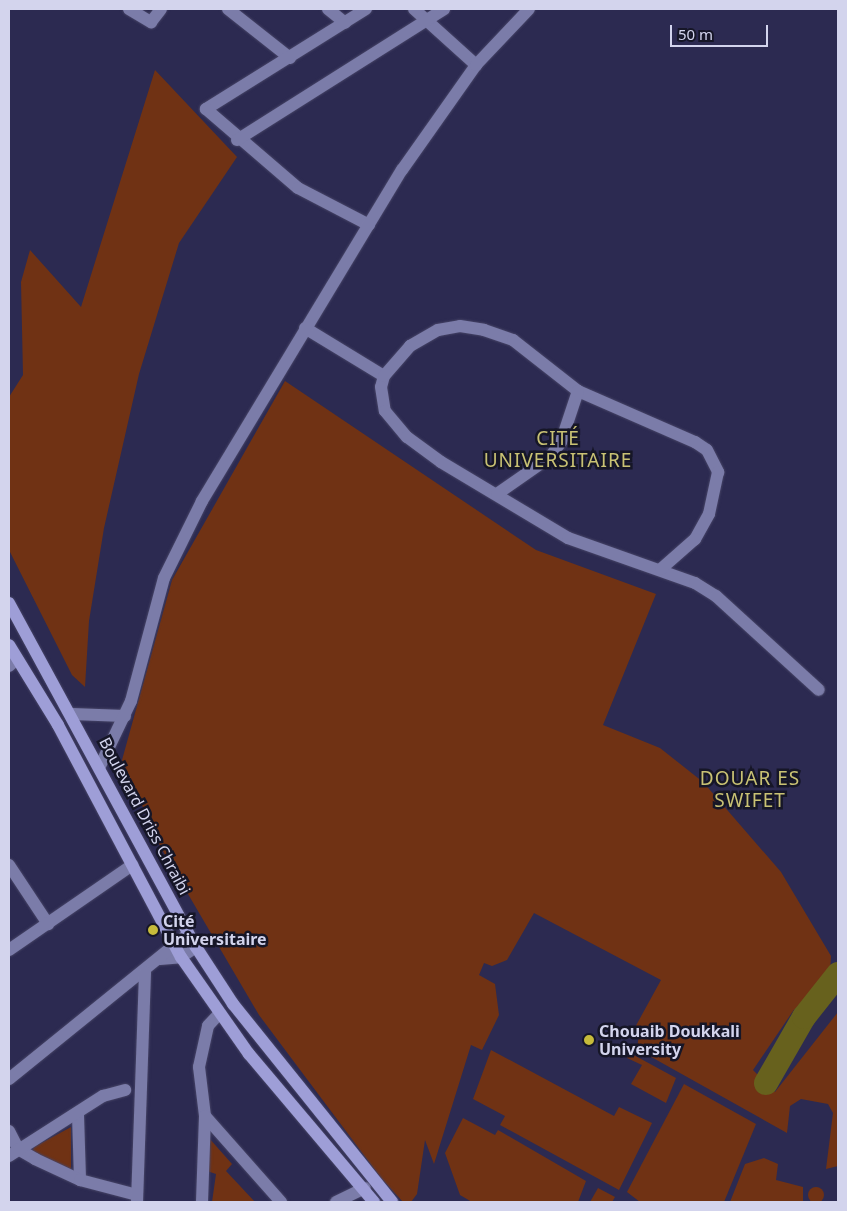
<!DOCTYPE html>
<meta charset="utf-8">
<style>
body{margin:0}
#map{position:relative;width:847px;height:1211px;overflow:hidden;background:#2c2a51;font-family:"Noto Sans",sans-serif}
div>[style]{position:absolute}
.green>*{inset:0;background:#703214}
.round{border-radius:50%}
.river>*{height:24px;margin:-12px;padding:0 12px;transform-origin:12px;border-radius:12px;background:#67611d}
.roads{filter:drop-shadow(0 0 1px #464466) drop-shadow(0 0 1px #464466)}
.minor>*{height:12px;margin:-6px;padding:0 6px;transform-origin:6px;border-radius:6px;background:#7b7ca9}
.major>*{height:12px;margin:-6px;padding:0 6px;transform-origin:6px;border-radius:6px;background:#9e9ed7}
.dots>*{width:14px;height:14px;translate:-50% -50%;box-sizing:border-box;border:2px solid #161627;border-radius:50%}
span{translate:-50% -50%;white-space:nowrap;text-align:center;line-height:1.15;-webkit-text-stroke:5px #161627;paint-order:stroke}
.street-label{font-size:16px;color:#d3d4ed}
.poi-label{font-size:16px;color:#d3d4ed;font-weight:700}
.left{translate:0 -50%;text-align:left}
.quarter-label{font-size:19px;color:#c9c274;letter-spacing:1px}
.frame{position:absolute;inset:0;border:10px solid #d3d4ed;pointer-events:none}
.scale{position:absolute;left:670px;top:25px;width:98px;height:22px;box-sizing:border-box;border:2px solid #d3d4ed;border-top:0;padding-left:6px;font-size:15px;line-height:18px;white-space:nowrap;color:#d3d4ed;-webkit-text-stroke:4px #161627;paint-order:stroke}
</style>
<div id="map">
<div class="green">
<div style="clip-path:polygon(155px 70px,237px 157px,179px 243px,139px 374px,104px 528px,89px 621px,85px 687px,72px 675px,9px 550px,9px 397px,23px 375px,21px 282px,30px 250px,81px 307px)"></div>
<div style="clip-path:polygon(285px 381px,536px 550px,656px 594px,603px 725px,660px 748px,703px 782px,781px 872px,831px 956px,830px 972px,793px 1011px,753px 1070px,775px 1092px,838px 1012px,838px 1166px,826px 1169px,833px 1113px,828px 1104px,801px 1099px,790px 1106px,787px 1133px,637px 1049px,639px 1034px,633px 1031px,661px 980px,534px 913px,507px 960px,492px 966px,484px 963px,479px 975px,495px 984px,499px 1015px,482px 1050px,471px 1045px,434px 1164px,425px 1140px,417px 1194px,411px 1202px,403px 1202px,381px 1178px,259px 1015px,161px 848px,122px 760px,172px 580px)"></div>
<div style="clip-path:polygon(491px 1050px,614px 1116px,619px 1107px,652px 1123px,619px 1190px,500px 1125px,505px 1116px,473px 1099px)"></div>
<div style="clip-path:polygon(630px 1053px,676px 1078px,666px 1103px,631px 1084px,642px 1065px,627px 1058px)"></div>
<div style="clip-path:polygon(684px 1084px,756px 1124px,724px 1202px,640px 1202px,627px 1192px)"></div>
<div style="clip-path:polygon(463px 1118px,495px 1135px,498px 1130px,586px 1181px,578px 1202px,472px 1202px,460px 1195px,445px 1153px)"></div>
<div style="clip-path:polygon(71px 1127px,71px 1171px,32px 1152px,34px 1147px)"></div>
<div style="clip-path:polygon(209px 1138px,232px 1164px,226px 1171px,255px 1202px,212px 1202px,216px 1174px,207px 1171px)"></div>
<div style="clip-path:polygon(764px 1158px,778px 1164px,776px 1180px,803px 1187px,803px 1202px,730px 1202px,745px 1164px)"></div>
<div class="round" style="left:808px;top:1187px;width:16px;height:16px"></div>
<div style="clip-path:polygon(598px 1188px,615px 1197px,612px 1202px,590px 1202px)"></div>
</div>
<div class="river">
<div style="left:766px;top:1083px;width:76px;rotate:-60.1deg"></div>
<div style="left:804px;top:1017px;width:55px;rotate:-51.7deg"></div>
</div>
<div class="roads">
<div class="minor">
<div style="left:129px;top:9px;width:26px;rotate:31deg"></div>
<div style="left:151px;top:22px;width:16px;rotate:-52deg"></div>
<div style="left:228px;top:9px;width:79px;rotate:38.3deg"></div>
<div style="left:328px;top:9px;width:22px;rotate:39deg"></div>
<div style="left:366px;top:9px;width:189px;rotate:148deg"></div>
<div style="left:206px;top:109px;width:121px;rotate:40.7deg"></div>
<div style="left:298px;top:188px;width:80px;rotate:27.5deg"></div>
<div style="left:414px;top:9px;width:84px;rotate:42.1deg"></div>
<div style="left:237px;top:140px;width:245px;rotate:-32.3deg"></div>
<div style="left:305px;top:328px;width:92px;rotate:31.3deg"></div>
<div style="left:384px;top:376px;width:11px;rotate:105deg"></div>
<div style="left:381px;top:387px;width:24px;rotate:81deg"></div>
<div style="left:385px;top:411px;width:34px;rotate:50deg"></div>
<div style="left:407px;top:437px;width:42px;rotate:36.3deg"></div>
<div style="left:441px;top:462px;width:148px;rotate:30.9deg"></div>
<div style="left:568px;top:538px;width:135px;rotate:19.5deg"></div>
<div style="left:695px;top:583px;width:25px;rotate:32deg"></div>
<div style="left:716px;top:596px;width:139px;rotate:42.4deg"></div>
<div style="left:384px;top:376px;width:40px;rotate:-49deg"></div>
<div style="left:410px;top:346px;width:32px;rotate:-30deg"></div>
<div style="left:438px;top:330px;width:22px;rotate:-10deg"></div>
<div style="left:460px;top:326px;width:24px;rotate:9deg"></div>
<div style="left:484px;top:330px;width:31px;rotate:19deg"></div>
<div style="left:513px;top:340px;width:83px;rotate:38.1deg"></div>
<div style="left:578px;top:391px;width:128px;rotate:23.6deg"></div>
<div style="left:695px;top:442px;width:14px;rotate:34deg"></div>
<div style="left:707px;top:450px;width:25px;rotate:63deg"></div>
<div style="left:718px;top:472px;width:43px;rotate:102.1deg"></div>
<div style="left:709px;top:514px;width:29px;rotate:119deg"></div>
<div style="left:695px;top:539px;width:45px;rotate:138.6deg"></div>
<div style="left:497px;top:494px;width:65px;rotate:-34.9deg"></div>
<div style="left:550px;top:457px;width:19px;rotate:-54deg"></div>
<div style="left:561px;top:442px;width:54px;rotate:-71.6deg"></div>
<div style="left:9px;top:666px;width:9px;rotate:-41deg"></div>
<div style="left:72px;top:714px;width:53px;rotate:2.2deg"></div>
<div style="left:100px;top:766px;width:72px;rotate:-64.5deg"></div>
<div style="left:131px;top:701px;width:127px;rotate:-75deg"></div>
<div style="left:164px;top:578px;width:86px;rotate:-63.7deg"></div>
<div style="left:202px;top:501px;width:387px;rotate:-58.9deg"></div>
<div style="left:402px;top:170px;width:128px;rotate:-54.8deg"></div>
<div style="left:476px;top:65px;width:77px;rotate:-46.6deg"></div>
<div style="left:9px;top:865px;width:71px;rotate:56.5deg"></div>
<div style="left:9px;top:950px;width:150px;rotate:-34.6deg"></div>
<div style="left:160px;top:959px;width:21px;rotate:-5deg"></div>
<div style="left:181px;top:957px;width:18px;rotate:-34deg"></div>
<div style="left:219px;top:1014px;width:16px;rotate:133deg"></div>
<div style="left:208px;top:1026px;width:42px;rotate:102.4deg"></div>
<div style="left:199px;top:1067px;width:49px;rotate:83deg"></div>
<div style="left:205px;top:1116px;width:115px;rotate:48.5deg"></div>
<div style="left:9px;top:1079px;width:230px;rotate:-39deg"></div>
<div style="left:78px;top:1115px;width:65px;rotate:88.2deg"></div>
<div style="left:9px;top:1131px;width:20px;rotate:63deg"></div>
<div style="left:18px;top:1149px;width:20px;rotate:30deg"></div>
<div style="left:35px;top:1159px;width:50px;rotate:25deg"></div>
<div style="left:80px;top:1180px;width:59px;rotate:14.7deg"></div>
<div style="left:9px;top:1156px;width:112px;rotate:-32.6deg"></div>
<div style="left:103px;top:1096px;width:23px;rotate:-15deg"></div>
<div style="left:137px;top:1202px;width:230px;rotate:-88deg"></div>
<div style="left:202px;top:1202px;width:86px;rotate:-88deg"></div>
<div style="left:336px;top:1202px;width:32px;rotate:-26deg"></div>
</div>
<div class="major">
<div style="left:9px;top:603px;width:392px;rotate:61.5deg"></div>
<div style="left:196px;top:947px;width:68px;rotate:57deg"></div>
<div style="left:233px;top:1004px;width:254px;rotate:51.2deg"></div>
<div style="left:9px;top:645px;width:94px;rotate:58.5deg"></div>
<div style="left:58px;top:725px;width:263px;rotate:62.1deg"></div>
<div style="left:181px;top:957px;width:118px;rotate:55deg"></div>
<div style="left:249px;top:1054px;width:194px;rotate:49.8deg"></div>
</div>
</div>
<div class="dots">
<div style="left:153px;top:930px;background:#c7bb3b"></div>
<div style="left:589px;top:1040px;background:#c7bb3b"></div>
</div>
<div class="street-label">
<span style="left:145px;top:816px;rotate:62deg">Boulevard Driss Chraibi</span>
</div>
<div class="poi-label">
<span class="left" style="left:163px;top:930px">Cité<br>Universitaire</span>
<span class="left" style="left:599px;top:1040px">Chouaib Doukkali<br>University</span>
</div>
<div class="quarter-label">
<span style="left:558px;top:450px">CITÉ<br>UNIVERSITAIRE</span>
<span style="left:750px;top:790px">DOUAR ES<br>SWIFET</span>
</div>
<div class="frame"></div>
<div class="scale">50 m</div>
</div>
